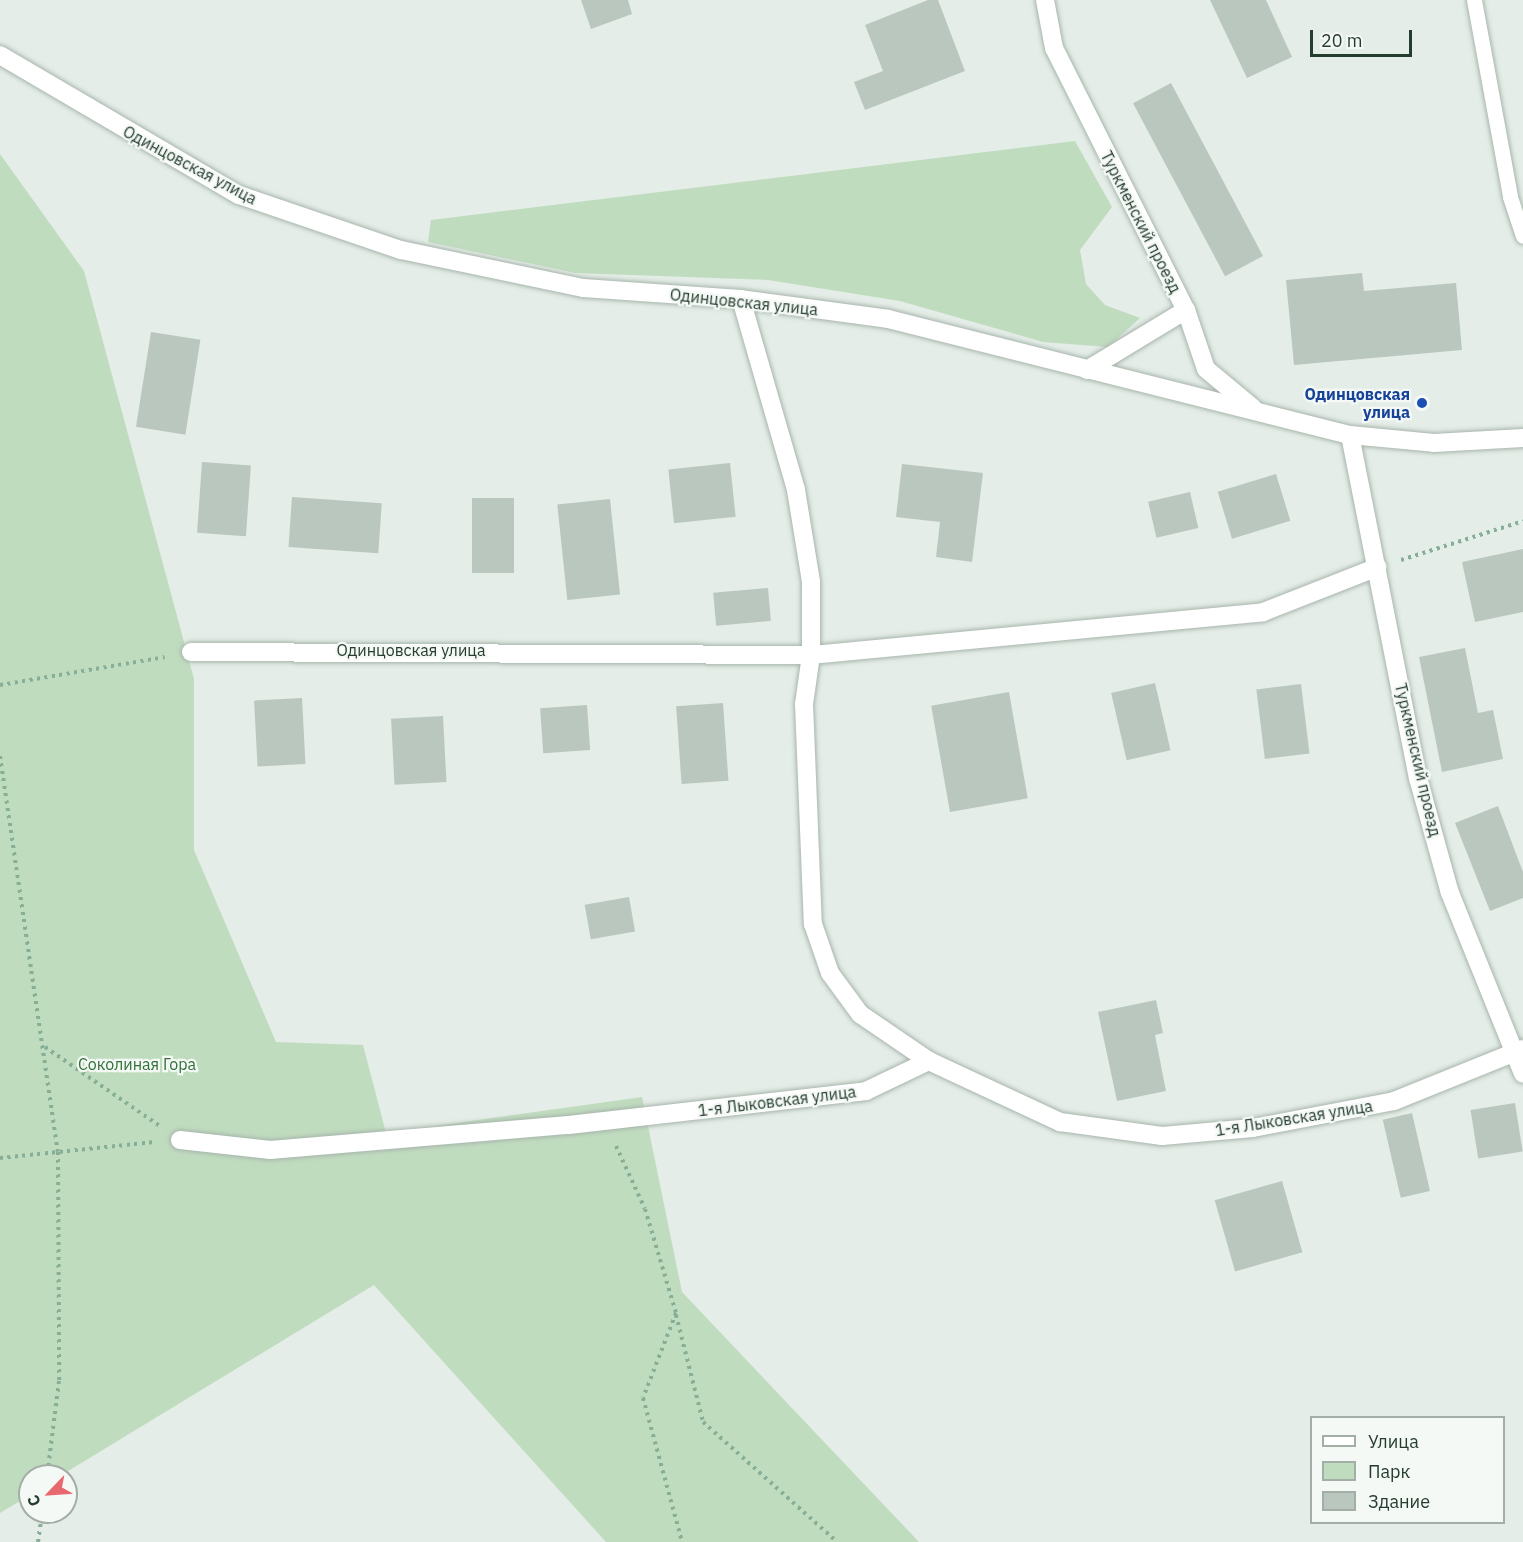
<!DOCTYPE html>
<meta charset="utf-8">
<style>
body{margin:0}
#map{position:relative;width:1523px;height:1542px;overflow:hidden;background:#e4ede7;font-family:"IBM Plex Sans",sans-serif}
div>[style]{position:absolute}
.green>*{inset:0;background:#c0dcbf}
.building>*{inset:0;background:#bac7bf;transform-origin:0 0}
.path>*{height:4px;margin-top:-2px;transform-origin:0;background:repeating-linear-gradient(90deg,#87ae96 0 3px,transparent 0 7.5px)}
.roads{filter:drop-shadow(0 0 2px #a7b5ac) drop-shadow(0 0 2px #a7b5ac)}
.lane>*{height:15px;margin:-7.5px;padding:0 7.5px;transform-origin:7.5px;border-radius:7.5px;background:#fff}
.street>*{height:18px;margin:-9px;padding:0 9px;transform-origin:9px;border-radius:9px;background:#fff}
.secondary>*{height:18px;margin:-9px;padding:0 9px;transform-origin:9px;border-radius:9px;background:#fff}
.dots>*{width:16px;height:16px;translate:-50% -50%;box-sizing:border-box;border:3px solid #f5f9f6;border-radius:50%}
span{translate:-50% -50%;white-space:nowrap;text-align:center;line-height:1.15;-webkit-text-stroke:4.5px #f5f9f6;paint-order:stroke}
.street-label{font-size:16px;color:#253d2f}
.transit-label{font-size:16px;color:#164399;font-weight:700}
.right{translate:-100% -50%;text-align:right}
.park-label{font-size:16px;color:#327137}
.legend{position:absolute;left:1310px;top:1416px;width:195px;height:108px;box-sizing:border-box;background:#f5f9f6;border:2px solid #a2aea6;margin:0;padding:8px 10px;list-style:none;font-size:18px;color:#253d2f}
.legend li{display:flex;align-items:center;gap:12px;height:30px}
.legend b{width:30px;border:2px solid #a2aea6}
.north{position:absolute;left:18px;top:1464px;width:60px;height:60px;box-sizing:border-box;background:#f5f9f6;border:2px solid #a2aea6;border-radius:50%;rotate:245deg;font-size:16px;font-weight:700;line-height:24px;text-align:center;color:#253d2f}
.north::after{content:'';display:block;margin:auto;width:21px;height:27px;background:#e7686f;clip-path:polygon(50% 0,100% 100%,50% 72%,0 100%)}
.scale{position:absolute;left:1310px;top:30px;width:102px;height:27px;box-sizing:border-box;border:3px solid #253d2f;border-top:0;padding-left:8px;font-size:18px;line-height:21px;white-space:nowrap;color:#253d2f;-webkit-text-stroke:4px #f5f9f6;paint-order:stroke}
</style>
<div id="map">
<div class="green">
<div style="clip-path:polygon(1075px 141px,1112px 207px,1080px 250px,1086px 284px,1105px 305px,1140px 318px,1108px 347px,1043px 342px,900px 301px,768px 280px,575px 273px,428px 242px,431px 220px)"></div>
<div style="clip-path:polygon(0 154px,84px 271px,194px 679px,194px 850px,276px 1042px,363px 1045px,386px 1133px,642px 1097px,682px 1292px,919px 1542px,606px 1542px,374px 1285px,60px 1476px,30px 1476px,30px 1495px,0 1513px)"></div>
</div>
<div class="building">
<div style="clip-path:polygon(581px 0,628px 0,632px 14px,591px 29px)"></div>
<div style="clip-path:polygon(928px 0,938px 0,965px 71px,865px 110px,854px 82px,883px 71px,865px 25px)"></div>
<div style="clip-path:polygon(1210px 0,1266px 0,1292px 57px,1247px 78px)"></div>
<div style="left:1171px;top:83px;width:196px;height:43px;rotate:62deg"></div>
<div style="clip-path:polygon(1362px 273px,1364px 291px,1456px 283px,1462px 350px,1294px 365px,1286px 280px)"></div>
<div style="left:151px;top:332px;width:50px;height:96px;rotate:9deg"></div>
<div style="left:202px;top:462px;width:49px;height:71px;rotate:4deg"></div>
<div style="left:730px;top:463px;width:54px;height:62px;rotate:84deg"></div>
<div style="clip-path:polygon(902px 464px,983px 473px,972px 562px,936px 557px,940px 522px,896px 517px)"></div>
<div style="left:1276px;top:474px;width:49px;height:61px;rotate:73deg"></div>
<div style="left:1190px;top:492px;width:37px;height:43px;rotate:77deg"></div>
<div style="left:292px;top:497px;width:90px;height:50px;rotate:4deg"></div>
<div style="left:472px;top:498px;width:42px;height:75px"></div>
<div style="left:610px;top:499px;width:96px;height:53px;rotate:84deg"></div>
<div style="clip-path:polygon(1523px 549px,1523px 612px,1475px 622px,1462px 562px)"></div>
<div style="left:768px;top:588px;width:33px;height:55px;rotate:85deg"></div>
<div style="clip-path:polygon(1465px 648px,1478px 713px,1493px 710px,1503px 759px,1442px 772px,1419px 657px)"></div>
<div style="left:1155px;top:683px;width:69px;height:45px;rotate:77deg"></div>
<div style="left:1301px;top:684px;width:70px;height:45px;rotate:83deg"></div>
<div style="left:1009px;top:692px;width:108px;height:79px;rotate:80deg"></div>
<div style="left:302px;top:698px;width:66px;height:48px;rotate:87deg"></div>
<div style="left:723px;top:703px;width:78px;height:47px;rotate:86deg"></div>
<div style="left:587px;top:705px;width:45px;height:47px;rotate:86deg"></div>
<div style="left:443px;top:716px;width:66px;height:52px;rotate:87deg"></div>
<div style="clip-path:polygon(1498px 806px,1523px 872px,1523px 898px,1490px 911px,1455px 823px)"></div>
<div style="left:629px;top:897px;width:35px;height:45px;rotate:80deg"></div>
<div style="clip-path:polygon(1156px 1000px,1163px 1033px,1155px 1035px,1166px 1091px,1117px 1101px,1098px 1012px)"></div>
<div style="left:1515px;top:1103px;width:49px;height:45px;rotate:81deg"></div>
<div style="left:1412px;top:1113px;width:80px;height:30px;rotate:77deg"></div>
<div style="left:1282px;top:1181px;width:74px;height:70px;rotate:74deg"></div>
</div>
<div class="path">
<div style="left:1401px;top:560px;width:128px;rotate:-17.7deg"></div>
<div style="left:0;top:685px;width:167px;rotate:-9.6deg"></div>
<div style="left:0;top:756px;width:400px;rotate:81.7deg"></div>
<div style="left:58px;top:1152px;width:229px;rotate:89.7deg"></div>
<div style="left:59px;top:1381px;width:96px;rotate:97.2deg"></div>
<div style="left:45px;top:1047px;width:140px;rotate:34.5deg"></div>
<div style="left:616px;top:1146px;width:69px;rotate:65.3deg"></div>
<div style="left:645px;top:1209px;width:109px;rotate:73.4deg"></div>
<div style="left:676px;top:1313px;width:91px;rotate:111.2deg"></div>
<div style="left:643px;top:1398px;width:149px;rotate:74.8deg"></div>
<div style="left:0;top:1158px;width:155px;rotate:-5.9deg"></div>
<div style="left:676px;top:1315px;width:110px;rotate:75.8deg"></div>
<div style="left:703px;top:1422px;width:180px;rotate:41.8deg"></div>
<div style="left:38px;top:1542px;width:30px;rotate:-82deg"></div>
</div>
<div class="roads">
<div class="lane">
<div style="left:1474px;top:0;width:200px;rotate:79.6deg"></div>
<div style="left:1510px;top:197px;width:41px;rotate:71.6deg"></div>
</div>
<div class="street">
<div style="left:1045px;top:0;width:49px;rotate:79.4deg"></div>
<div style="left:1054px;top:48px;width:293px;rotate:63.3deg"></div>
<div style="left:1186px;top:310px;width:62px;rotate:71.3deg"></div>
<div style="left:1206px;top:369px;width:61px;rotate:39.7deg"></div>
<div style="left:741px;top:299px;width:199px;rotate:73.9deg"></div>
<div style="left:796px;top:490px;width:93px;rotate:80.7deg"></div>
<div style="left:811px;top:582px;width:73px;rotate:90deg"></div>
<div style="left:811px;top:655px;width:49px;rotate:98.1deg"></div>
<div style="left:804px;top:704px;width:220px;rotate:87.7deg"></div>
<div style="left:813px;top:924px;width:52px;rotate:70.9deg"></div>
<div style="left:830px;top:973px;width:51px;rotate:53.8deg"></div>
<div style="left:860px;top:1014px;width:83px;rotate:34.3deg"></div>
<div style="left:929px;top:1061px;width:145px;rotate:25deg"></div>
<div style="left:1060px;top:1122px;width:103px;rotate:7.8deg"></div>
<div style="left:1162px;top:1136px;width:91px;rotate:-5deg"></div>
<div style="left:1253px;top:1128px;width:144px;rotate:-10.8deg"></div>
<div style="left:1394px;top:1101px;width:139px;rotate:-22deg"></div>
<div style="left:1087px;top:370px;width:116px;rotate:-31.2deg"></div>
<div style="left:1350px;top:435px;width:350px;rotate:78.8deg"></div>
<div style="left:1418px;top:778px;width:119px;rotate:74.5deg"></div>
<div style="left:1450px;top:893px;width:195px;rotate:68deg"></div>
<div style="left:191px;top:652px;width:620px;rotate:0.28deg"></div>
<div style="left:811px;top:655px;width:454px;rotate:-5.4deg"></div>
<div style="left:1263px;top:612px;width:123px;rotate:-21.4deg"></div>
<div style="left:180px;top:1140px;width:91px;rotate:6.3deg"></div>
<div style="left:270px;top:1150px;width:300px;rotate:-4.8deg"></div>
<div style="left:569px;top:1125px;width:299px;rotate:-6.5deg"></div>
<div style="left:866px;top:1091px;width:70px;rotate:-25.5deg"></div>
</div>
<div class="secondary">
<div style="left:0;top:55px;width:277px;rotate:30.4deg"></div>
<div style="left:239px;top:195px;width:171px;rotate:18.8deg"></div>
<div style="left:401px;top:250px;width:186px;rotate:11.8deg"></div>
<div style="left:583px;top:288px;width:158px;rotate:4deg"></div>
<div style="left:741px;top:299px;width:148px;rotate:7.7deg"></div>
<div style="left:888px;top:319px;width:476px;rotate:14.1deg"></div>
<div style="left:1350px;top:435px;width:84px;rotate:5.4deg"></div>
<div style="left:1434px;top:443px;width:89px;rotate:-3.2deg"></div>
</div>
</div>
<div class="dots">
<div style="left:1422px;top:403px;background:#1a4fb4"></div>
</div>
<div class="street-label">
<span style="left:190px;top:165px;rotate:28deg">Одинцовская улица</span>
<span style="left:1141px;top:222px;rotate:63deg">Туркменский проезд</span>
<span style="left:744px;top:302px;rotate:6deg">Одинцовская улица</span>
<span style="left:411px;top:650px">Одинцовская улица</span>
<span style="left:1418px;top:760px;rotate:77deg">Туркменский проезд</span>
<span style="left:777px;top:1101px;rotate:-7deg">1-я Лыковская улица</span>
<span style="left:1294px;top:1118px;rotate:-9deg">1-я Лыковская улица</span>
</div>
<div class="transit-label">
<span class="right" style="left:1410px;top:403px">Одинцовская<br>улица</span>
</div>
<div class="park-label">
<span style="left:137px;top:1064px">Соколиная Гора</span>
</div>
<ul class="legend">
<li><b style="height:8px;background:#fff"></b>Улица</li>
<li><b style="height:16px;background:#c0dcbf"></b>Парк</li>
<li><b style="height:16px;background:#bac7bf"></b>Здание</li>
</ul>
<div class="north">С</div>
<div class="scale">20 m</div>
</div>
